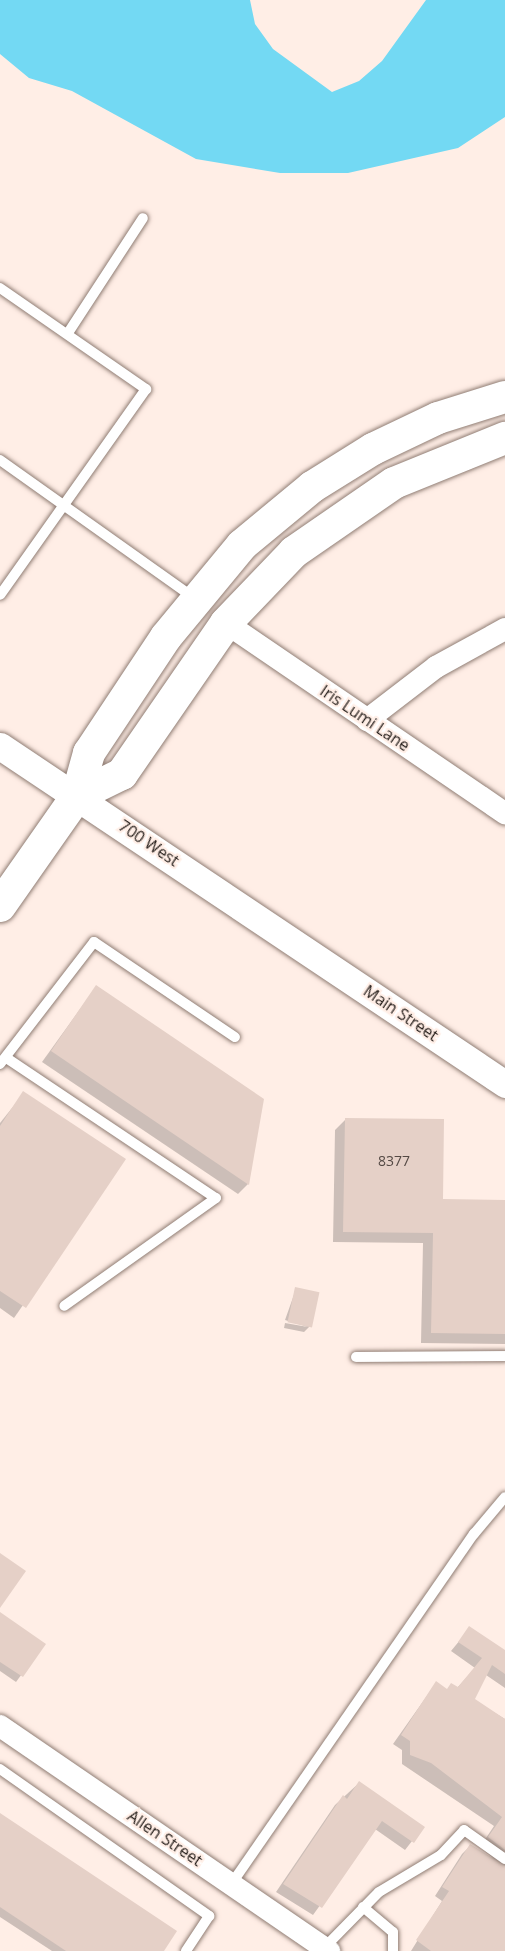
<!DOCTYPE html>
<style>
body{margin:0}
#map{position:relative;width:505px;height:1951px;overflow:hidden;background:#ffeee6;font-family:"Open Sans",sans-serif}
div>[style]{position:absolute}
.water>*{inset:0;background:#73d9f3}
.shadow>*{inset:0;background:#0003}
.building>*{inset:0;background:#e5d0c7;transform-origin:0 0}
.roads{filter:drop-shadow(0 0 2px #907d74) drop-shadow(0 0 2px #907d74)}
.service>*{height:10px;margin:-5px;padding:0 5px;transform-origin:5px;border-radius:5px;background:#fff}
.minor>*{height:22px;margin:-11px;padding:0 11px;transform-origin:11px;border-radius:11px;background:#fff}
.tertiary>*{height:27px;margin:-13.5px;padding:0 13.5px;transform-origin:13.5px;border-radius:13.5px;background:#fff}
.secondary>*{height:32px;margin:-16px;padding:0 16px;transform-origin:16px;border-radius:16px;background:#fff}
span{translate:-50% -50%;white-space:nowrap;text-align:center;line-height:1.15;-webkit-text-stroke:4.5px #ffeee6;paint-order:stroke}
.number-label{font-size:14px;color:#544944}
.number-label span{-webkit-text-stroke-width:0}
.street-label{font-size:16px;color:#231c18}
</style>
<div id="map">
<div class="water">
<div style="clip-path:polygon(0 0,250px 0,255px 24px,273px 49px,332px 92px,359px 81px,382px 61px,426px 0,505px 0,505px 117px,458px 148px,348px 173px,280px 173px,196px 159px,72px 91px,29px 78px,0 54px)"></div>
</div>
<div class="shadow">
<div style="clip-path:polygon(96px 987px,248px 1184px,238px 1194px,42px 1062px)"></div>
<div style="clip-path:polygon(24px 1093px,124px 1160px,14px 1318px,0 1308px,0 1123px)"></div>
<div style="clip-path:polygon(346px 1119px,441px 1201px,505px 1202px,505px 1344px,421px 1343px,423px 1243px,333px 1242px,335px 1130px)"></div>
<div style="clip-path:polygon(296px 1289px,310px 1326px,304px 1332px,284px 1328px,285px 1323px,308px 1327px,285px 1320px)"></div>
<div style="clip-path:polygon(0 1625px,44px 1644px,16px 1682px,0 1671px)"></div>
<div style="clip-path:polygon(470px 1628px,505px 1652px,505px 1688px,486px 1675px,473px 1700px,505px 1719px,505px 1951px,411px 1951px,442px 1901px,435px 1896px,462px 1854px,470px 1846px,494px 1859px,480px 1847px,494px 1826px,402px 1764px,402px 1750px,393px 1744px,436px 1683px,446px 1690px,457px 1688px,475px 1668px,451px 1651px)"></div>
<div style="clip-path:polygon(359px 1783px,423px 1827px,405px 1850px,375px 1829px,313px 1915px,276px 1892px,335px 1805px)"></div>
<div style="clip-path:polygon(0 1815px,162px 1951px,52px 1951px,0 1917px)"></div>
</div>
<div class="building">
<div style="clip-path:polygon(96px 985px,264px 1099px,249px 1185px,51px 1051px)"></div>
<div style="clip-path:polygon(23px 1091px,126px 1159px,26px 1308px,0 1291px,0 1126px)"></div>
<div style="clip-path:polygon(345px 1118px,444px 1119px,443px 1199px,505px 1200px,505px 1334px,431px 1333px,433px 1233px,343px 1232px)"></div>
<div style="left:295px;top:1287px;width:25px;height:36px;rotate:12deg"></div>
<div style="clip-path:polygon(0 1553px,26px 1571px,0 1608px)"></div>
<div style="clip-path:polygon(0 1612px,46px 1644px,23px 1677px,0 1662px)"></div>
<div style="clip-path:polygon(469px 1626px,505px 1650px,505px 1674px,492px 1665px,475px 1699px,505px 1719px,505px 1850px,488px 1837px,502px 1817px,431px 1763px,410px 1755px,410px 1741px,401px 1735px,436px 1681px,447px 1689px,451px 1683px,458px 1687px,482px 1658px,458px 1642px)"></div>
<div style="clip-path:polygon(359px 1781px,425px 1827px,414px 1843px,382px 1821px,322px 1908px,283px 1884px,343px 1795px,347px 1799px)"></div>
<div style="clip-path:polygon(0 1813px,177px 1931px,164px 1951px,66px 1951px,0 1907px)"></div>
<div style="clip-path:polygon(470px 1844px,505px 1866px,505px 1951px,431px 1951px,416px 1940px,449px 1891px,442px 1887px)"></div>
</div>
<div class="roads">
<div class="service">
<div style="left:0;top:288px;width:178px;rotate:34.7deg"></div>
<div style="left:146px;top:389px;width:252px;rotate:125.3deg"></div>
<div style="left:68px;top:333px;width:137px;rotate:-56.9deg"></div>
<div style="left:0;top:460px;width:238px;rotate:35.4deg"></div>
<div style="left:8px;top:1059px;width:250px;rotate:33.8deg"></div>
<div style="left:216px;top:1198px;width:186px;rotate:144.6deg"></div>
<div style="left:0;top:1064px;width:154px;rotate:-52.4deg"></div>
<div style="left:94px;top:942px;width:170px;rotate:34deg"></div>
<div style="left:356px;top:1357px;width:149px;rotate:-0.4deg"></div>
<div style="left:0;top:1769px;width:256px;rotate:35.1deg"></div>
<div style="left:209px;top:1916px;width:42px;rotate:123.3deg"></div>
<div style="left:232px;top:1883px;width:425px;rotate:-55.3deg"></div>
<div style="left:474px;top:1534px;width:48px;rotate:-50deg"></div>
<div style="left:363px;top:1907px;width:39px;rotate:40deg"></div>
<div style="left:393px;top:1932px;width:19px;rotate:90deg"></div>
<div style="left:324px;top:1948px;width:78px;rotate:-45.5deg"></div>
<div style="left:379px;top:1892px;width:72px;rotate:-30.8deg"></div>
<div style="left:441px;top:1855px;width:34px;rotate:-47deg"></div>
<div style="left:464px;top:1830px;width:50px;rotate:35.3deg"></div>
</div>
<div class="minor">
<div style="left:226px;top:623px;width:338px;rotate:34.3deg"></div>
<div style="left:367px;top:720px;width:87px;rotate:-37.5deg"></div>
<div style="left:436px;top:667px;width:79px;rotate:-28.8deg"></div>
<div style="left:0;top:1726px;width:399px;rotate:34.4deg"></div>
</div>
<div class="tertiary">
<div style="left:0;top:746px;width:608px;rotate:33.79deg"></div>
</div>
<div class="secondary">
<div style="left:77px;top:796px;width:50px;rotate:-26.1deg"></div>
<div style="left:122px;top:774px;width:183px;rotate:-55.4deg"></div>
<div style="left:226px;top:623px;width:98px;rotate:-46.2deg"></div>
<div style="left:294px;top:552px;width:121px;rotate:-34.6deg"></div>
<div style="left:394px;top:483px;width:120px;rotate:-22.1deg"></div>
<div style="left:0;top:906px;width:134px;rotate:-55deg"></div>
<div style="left:77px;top:796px;width:45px;rotate:-74.4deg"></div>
<div style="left:89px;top:753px;width:139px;rotate:-56.4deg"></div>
<div style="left:166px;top:637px;width:119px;rotate:-50.4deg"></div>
<div style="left:242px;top:545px;width:91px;rotate:-39.6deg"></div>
<div style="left:312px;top:487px;width:72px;rotate:-31.9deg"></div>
<div style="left:373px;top:449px;width:72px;rotate:-25.5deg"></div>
<div style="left:438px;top:418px;width:70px;rotate:-17.4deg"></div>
</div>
</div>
<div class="number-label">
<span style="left:394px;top:1161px">8377</span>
</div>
<div class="street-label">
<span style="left:365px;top:718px;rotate:34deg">Iris Lumi Lane</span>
<span style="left:149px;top:843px;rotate:34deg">700 West</span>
<span style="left:401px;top:1013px;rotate:34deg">Main Street</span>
<span style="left:165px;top:1838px;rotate:34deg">Allen Street</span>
</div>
</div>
